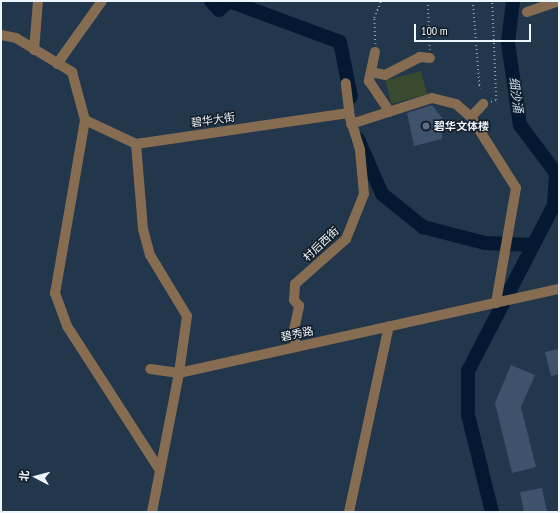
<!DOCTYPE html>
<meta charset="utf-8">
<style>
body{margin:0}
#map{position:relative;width:560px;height:513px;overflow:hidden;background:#22364c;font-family:"PT Sans Narrow","Noto Sans SC",sans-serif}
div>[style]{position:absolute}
.green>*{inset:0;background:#3a4a2f;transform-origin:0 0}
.river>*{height:14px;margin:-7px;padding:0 7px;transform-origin:7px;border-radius:7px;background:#041831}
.building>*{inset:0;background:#3e536b}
.path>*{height:1.5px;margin-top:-0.75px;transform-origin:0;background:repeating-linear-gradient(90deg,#8f9dac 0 1px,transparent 0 4px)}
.minor>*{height:10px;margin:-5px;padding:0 5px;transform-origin:5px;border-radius:5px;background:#866c51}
.dots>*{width:11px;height:11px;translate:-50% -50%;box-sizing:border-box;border:2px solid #141d27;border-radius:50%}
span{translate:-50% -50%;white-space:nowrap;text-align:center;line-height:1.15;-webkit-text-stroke:3px #141d27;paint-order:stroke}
.street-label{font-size:11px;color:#edf5fe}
.poi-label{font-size:11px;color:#edf5fe;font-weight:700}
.left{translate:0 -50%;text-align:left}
.water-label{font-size:12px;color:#c3ddfd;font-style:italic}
.frame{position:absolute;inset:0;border:2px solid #edf5fe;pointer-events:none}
.north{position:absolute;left:16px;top:457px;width:40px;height:40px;-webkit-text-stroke:3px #141d27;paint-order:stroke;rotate:276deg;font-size:11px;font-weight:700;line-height:16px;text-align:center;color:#edf5fe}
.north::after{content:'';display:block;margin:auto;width:14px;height:18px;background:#edf5fe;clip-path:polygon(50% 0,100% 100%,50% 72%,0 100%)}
.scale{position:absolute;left:414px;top:24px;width:117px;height:18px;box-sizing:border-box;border:2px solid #edf5fe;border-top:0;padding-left:5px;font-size:12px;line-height:14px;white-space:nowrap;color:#edf5fe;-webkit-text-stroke:3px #141d27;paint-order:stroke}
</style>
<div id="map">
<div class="green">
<div style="left:421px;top:71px;width:24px;height:37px;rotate:75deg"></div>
</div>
<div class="river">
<div style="left:211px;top:1px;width:12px;rotate:48deg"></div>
<div style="left:219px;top:10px;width:13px;rotate:-42deg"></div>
<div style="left:229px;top:1px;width:118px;rotate:20.3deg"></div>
<div style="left:340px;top:42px;width:56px;rotate:78.7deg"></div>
<div style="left:513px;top:1px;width:42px;rotate:96.8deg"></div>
<div style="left:508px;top:43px;width:83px;rotate:81.7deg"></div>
<div style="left:520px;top:125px;width:65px;rotate:53.1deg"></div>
<div style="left:358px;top:139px;width:60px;rotate:66.4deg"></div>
<div style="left:382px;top:194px;width:53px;rotate:38.8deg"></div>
<div style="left:423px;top:227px;width:64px;rotate:14.5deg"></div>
<div style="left:485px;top:243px;width:48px;rotate:2.4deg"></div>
<div style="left:492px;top:512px;width:100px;rotate:-103.9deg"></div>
<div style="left:468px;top:415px;width:44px;rotate:-90deg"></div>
<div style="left:468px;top:371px;width:187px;rotate:-62.6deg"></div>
<div style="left:554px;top:205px;width:29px;rotate:-86deg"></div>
</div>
<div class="building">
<div style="clip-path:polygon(432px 105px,443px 119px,442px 139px,414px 146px,407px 113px)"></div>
<div style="clip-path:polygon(559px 349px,559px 374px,551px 376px,545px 352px)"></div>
<div style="clip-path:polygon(511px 365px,535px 375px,521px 407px,536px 467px,512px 473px,495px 403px)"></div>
<div style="clip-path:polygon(542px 488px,547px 512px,524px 512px,520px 492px)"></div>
</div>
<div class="path">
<div style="left:428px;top:1px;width:49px;rotate:87.7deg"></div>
<div style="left:473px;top:1px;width:88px;rotate:85.5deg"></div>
<div style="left:375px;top:44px;width:26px;rotate:-92deg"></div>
<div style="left:374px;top:18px;width:18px;rotate:-68deg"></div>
<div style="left:491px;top:102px;width:5px;rotate:-22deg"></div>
<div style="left:496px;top:100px;width:97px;rotate:-92.4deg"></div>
</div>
<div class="minor">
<div style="left:527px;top:12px;width:34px;rotate:-19deg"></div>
<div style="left:1px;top:35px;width:15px;rotate:11deg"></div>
<div style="left:16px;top:38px;width:66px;rotate:31.3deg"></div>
<div style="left:72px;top:72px;width:50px;rotate:74.8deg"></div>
<div style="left:85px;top:120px;width:176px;rotate:99.8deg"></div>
<div style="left:55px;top:293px;width:35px;rotate:70deg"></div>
<div style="left:67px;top:326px;width:168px;rotate:57.2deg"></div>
<div style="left:34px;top:50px;width:49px;rotate:-85.3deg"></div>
<div style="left:375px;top:52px;width:30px;rotate:102deg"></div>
<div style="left:369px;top:81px;width:37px;rotate:56deg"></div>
<div style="left:57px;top:64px;width:77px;rotate:-54.5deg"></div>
<div style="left:371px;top:72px;width:14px;rotate:12deg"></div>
<div style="left:385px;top:75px;width:39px;rotate:-27deg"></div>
<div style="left:420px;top:57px;width:10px;rotate:6deg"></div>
<div style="left:471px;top:117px;width:18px;rotate:-47deg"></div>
<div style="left:85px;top:120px;width:56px;rotate:25.2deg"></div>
<div style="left:136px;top:144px;width:215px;rotate:-8.3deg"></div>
<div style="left:351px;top:124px;width:85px;rotate:-17.8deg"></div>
<div style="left:432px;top:98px;width:25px;rotate:14deg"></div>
<div style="left:456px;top:104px;width:20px;rotate:41deg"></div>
<div style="left:471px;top:117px;width:84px;rotate:57.6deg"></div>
<div style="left:516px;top:188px;width:117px;rotate:99.9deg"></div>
<div style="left:136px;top:144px;width:85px;rotate:85.3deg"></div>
<div style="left:143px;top:229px;width:27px;rotate:75deg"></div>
<div style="left:150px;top:255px;width:71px;rotate:58.8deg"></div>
<div style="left:187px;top:316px;width:58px;rotate:98deg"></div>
<div style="left:179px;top:373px;width:29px;rotate:-172deg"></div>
<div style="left:296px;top:347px;width:17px;rotate:-97deg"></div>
<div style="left:294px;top:330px;width:25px;rotate:-78deg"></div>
<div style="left:299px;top:306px;width:8px;rotate:-130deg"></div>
<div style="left:294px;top:300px;width:16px;rotate:-86deg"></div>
<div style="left:295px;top:284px;width:68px;rotate:-41.4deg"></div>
<div style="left:346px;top:239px;width:48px;rotate:-68.2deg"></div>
<div style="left:364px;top:194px;width:44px;rotate:-95.2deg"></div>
<div style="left:360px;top:150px;width:34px;rotate:-107deg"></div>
<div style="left:350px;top:118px;width:35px;rotate:-97deg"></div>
<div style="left:152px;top:512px;width:142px;rotate:-79deg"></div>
<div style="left:179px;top:373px;width:389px;rotate:-12.5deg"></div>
<div style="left:349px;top:512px;width:190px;rotate:-77.9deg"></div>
</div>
<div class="dots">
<div style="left:426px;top:126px;background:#5c6f8a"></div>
</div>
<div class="street-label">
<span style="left:213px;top:120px;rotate:-8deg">碧华大街</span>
<span style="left:321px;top:244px;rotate:-43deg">村后西街</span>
<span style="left:297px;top:334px;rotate:-12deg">碧秀路</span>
</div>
<div class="poi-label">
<span class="left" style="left:434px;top:126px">碧华文体楼</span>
</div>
<div class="water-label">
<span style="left:516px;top:95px;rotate:82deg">细沙涌</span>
</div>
<div class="frame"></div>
<div class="north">北</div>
<div class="scale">100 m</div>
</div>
